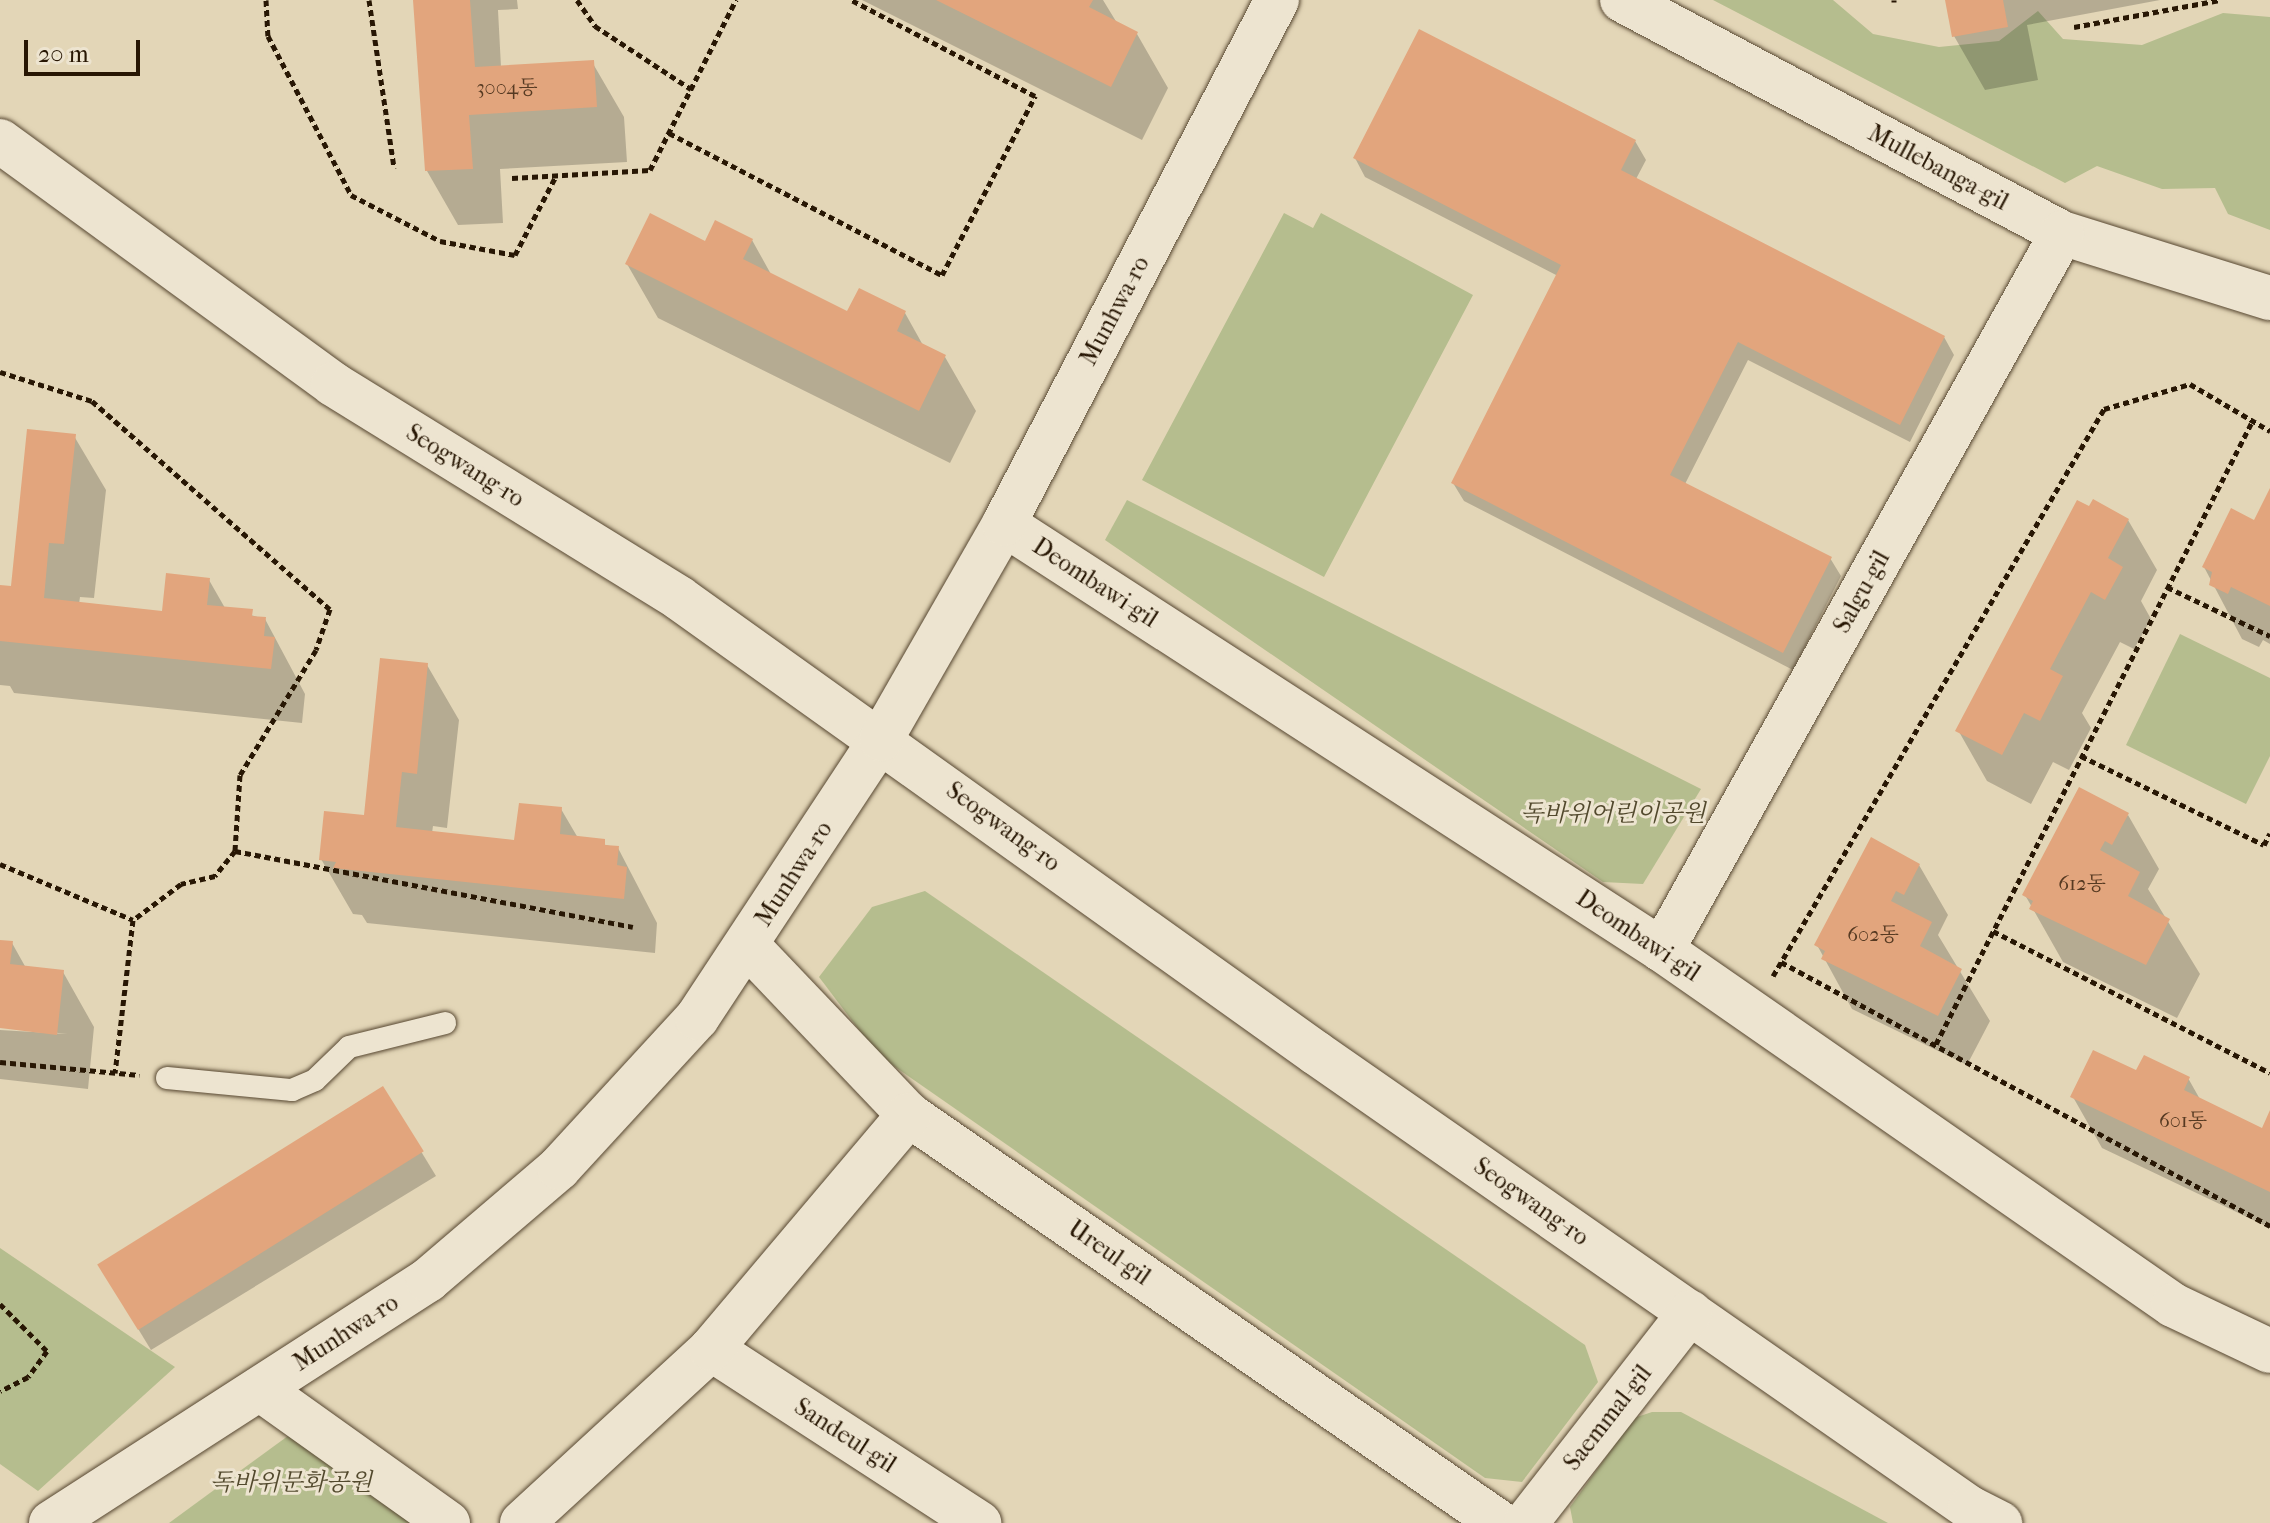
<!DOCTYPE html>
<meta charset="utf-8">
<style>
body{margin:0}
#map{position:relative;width:2270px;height:1523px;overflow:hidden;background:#e3d6b7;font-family:"IM FELL French Canon","Noto Serif KR",serif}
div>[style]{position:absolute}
.green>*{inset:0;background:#b5bd8e}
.shadow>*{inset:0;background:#0003}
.building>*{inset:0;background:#e2a57d;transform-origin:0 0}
.path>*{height:5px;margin-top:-2.5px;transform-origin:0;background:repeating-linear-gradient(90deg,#281704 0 6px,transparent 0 10px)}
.roads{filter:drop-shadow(0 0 2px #574731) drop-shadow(0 0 2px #574731)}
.service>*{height:22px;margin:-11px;padding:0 11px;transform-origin:11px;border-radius:11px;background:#ede4d0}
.minor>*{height:44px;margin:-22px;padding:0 22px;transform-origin:22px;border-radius:22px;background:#ede4d0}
span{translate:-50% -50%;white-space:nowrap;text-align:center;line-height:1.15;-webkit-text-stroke:6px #ede4d0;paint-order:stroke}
.number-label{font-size:20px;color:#563a22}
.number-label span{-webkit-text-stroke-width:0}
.street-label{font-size:24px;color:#281704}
.park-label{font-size:24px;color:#52492d;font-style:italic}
.scale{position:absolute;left:24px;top:40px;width:116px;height:36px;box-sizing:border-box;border:4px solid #281704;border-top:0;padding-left:10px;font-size:24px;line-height:28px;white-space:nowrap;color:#281704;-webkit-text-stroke:6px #ede4d0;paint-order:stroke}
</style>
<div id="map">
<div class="green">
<div style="clip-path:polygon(1713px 0,1833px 0,1873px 34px,1939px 47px,1999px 41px,2038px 11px,2063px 39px,2142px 45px,2223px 13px,2270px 17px,2270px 230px,2228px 214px,2215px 188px,2162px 189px,2097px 166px,2065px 183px)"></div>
<div style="clip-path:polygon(1284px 213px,1313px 228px,1321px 213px,1473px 295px,1324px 577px,1142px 480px)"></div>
<div style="clip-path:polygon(1127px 500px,1701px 789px,1643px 884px,1603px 882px,1105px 540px)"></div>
<div style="clip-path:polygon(2180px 634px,2270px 678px,2270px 756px,2246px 804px,2126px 745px)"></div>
<div style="clip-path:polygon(925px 891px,1585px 1345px,1598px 1382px,1522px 1482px,1485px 1478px,878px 1055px,819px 977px,872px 907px)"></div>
<div style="clip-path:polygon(0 1248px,175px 1367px,38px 1491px,0 1464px)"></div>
<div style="clip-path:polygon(1652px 1412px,1681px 1412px,1888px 1523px,1573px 1523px,1570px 1507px,1634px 1418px)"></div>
<div style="clip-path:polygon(292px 1433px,411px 1523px,169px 1523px)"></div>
</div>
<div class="shadow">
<div style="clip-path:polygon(415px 0,517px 0,518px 9px,498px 10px,501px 67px,592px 62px,624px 117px,627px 162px,500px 169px,503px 223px,458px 225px,427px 171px)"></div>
<div style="clip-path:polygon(862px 0,1103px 0,1117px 23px,1137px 34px,1168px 88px,1142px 140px)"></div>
<div style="clip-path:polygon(1947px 0,2160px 0,2027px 25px,2038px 80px,1985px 90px,1954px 36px)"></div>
<div style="clip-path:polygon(1635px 141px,1646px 160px,1636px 179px,1944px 337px,1954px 355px,1910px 442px,1748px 360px,1685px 484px,1830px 558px,1841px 576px,1793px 670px,1464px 501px,1453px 483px,1558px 276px,1365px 177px,1355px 158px)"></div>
<div style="clip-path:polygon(752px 240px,772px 276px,848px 314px,905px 313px,924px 347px,945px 357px,976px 411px,950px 463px,658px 318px,627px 264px)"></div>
<div style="clip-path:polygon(74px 436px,106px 490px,94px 598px,80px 597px,79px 604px,164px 613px,209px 580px,225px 608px,265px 619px,305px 694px,302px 723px,14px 693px,10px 686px,0 685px,0 587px,13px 588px)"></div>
<div style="clip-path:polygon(2270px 492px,2270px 644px,2263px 640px,2259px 647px,2242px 639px,2204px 567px,2255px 523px)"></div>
<div style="clip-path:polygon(2090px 509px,2128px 520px,2157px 570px,2141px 601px,2151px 619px,2134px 649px,2120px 642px,2082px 713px,2091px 728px,2069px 770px,2053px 762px,2031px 804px,1987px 781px,1958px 730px)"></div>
<div style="clip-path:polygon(427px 665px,459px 720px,447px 828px,433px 826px,432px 833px,516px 842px,561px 809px,578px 838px,618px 848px,657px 923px,655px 953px,367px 923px,362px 915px,353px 914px,321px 859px,365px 818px)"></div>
<div style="clip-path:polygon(2128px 815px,2159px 869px,2148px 889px,2200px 974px,2177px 1018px,2063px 962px,2025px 895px)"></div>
<div style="clip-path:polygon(1919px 865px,1948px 915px,1938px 935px,1990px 1021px,1967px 1065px,1852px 1009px,1817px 945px)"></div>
<div style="clip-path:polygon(0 942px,12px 943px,26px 968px,63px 972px,94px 1027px,88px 1089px,0 1079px,0 1030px,67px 1034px,0 1026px)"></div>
<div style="clip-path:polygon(2137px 1073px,2188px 1078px,2201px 1101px,2263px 1130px,2270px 1115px,2270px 1228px,2102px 1148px,2073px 1097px)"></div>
<div style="clip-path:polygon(383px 1089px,436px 1176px,151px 1350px,112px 1286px)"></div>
</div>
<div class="building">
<div style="clip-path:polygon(413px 0,470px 0,475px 67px,594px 60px,597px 107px,469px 115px,473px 169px,425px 171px)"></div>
<div style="clip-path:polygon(936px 0,1093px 0,1089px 7px,1138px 32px,1111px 87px)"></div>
<div style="clip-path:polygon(1945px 0,2003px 0,2008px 27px,1952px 37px)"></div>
<div style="clip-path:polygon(1419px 29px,1636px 140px,1621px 170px,1945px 336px,1900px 425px,1738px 342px,1670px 475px,1832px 557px,1783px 653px,1451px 483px,1561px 265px,1353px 158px)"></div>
<div style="clip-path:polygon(650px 213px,705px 241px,715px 220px,753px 239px,743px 259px,847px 311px,859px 288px,906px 311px,897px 331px,946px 355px,919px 411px,625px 264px)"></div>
<div style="clip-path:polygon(27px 429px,76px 434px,64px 544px,49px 543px,44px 598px,162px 611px,166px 573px,210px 578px,207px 605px,253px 609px,252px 616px,266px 617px,264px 636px,275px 637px,271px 669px,0 641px,0 585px,11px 586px)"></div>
<div style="clip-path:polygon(2270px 488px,2270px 606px,2231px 587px,2228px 594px,2209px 585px,2212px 572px,2202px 567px,2231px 508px,2254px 520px)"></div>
<div style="clip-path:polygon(2093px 499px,2129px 519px,2108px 558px,2123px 567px,2105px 600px,2091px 592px,2050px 669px,2063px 676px,2040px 721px,2024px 713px,2002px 755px,1955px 731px,2077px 500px,2089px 506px)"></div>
<div style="clip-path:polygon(380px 658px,428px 663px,417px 774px,402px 772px,396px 827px,514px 840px,519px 803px,562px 807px,560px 834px,605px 839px,605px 845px,619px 846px,617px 865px,627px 867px,624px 899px,333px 868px,336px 862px,319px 860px,324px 811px,364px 815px)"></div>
<div style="clip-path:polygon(2079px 787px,2129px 813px,2112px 845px,2105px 841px,2100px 850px,2140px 872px,2128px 896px,2170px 919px,2146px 965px,2029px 909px,2033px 901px,2022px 895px)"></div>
<div style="clip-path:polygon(1871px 837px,1920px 864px,1904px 895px,1896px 891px,1891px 901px,1932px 922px,1920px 946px,1962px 969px,1938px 1016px,1821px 959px,1825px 951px,1814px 945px)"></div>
<div style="clip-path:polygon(0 940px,13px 941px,10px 964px,64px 970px,57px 1035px,0 1028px)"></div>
<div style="clip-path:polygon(2093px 1050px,2136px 1070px,2144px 1055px,2190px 1077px,2184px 1090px,2262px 1128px,2270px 1110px,2270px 1192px,2070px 1097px)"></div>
<div style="left:383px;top:1086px;width:77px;height:337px;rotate:58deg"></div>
</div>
<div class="path">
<div style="left:266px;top:0;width:36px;rotate:87deg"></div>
<div style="left:268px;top:36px;width:179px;rotate:62.4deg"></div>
<div style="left:351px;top:195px;width:100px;rotate:27.3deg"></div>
<div style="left:440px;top:241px;width:76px;rotate:10.6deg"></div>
<div style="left:515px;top:255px;width:89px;rotate:-62.6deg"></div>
<div style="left:369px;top:0;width:170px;rotate:81.5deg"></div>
<div style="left:577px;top:0;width:32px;rotate:55deg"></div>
<div style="left:595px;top:26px;width:115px;rotate:33.3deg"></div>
<div style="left:1894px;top:0;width:2px;rotate:90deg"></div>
<div style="left:2074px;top:27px;width:147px;rotate:-10.5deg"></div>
<div style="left:669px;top:133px;width:308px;rotate:27.5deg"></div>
<div style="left:942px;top:275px;width:202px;rotate:-62.5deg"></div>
<div style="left:1035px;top:96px;width:208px;rotate:-152.4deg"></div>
<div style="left:512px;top:178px;width:138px;rotate:-3.3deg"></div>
<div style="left:650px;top:170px;width:191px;rotate:-63.2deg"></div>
<div style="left:0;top:372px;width:96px;rotate:17.5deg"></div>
<div style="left:92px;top:401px;width:316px;rotate:41.2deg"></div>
<div style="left:330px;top:609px;width:43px;rotate:108.9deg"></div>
<div style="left:316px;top:650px;width:146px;rotate:121.3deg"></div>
<div style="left:240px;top:775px;width:76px;rotate:93.8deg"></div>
<div style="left:235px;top:851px;width:32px;rotate:129deg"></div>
<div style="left:215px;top:876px;width:35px;rotate:167deg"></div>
<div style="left:181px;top:884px;width:60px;rotate:143.1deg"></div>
<div style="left:2167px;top:587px;width:114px;rotate:25.4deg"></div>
<div style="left:2081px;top:756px;width:203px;rotate:25.9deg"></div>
<div style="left:2264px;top:845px;width:13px;rotate:-63deg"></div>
<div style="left:235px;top:851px;width:405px;rotate:10.8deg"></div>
<div style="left:0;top:864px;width:144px;rotate:22.8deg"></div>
<div style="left:133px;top:920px;width:154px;rotate:96.7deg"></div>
<div style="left:1993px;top:931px;width:311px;rotate:27.1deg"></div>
<div style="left:1781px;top:962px;width:556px;rotate:28.36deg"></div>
<div style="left:1773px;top:976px;width:657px;rotate:-59.72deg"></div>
<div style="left:2104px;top:409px;width:90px;rotate:-16.2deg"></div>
<div style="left:2190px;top:384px;width:93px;rotate:30.4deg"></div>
<div style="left:1936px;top:1044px;width:698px;rotate:-63.07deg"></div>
<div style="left:0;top:1062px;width:140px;rotate:5.3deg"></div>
<div style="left:0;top:1304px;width:66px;rotate:45deg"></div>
<div style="left:47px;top:1351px;width:32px;rotate:126deg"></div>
<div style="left:28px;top:1377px;width:31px;rotate:153deg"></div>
</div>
<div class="roads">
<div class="service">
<div style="left:167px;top:1078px;width:126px;rotate:5.5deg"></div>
<div style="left:292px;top:1090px;width:25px;rotate:-23deg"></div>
<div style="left:315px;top:1080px;width:47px;rotate:-44.1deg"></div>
<div style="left:349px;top:1047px;width:99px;rotate:-14deg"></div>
</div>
<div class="minor">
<div style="left:1622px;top:0;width:498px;rotate:27.9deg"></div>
<div style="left:2062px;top:233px;width:218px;rotate:17.4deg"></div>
<div style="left:0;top:141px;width:412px;rotate:36.1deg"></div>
<div style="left:333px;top:384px;width:407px;rotate:31.7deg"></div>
<div style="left:679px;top:598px;width:783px;rotate:35.54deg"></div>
<div style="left:1316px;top:1053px;width:797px;rotate:34.83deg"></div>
<div style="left:1970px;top:1508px;width:34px;rotate:27deg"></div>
<div style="left:1004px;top:524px;width:784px;rotate:32.92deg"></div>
<div style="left:1662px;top:950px;width:622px;rotate:34.79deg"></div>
<div style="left:2173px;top:1305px;width:107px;rotate:25.4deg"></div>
<div style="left:748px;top:946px;width:233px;rotate:46.4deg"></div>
<div style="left:909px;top:1115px;width:718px;rotate:34.62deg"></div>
<div style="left:1662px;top:950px;width:821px;rotate:-60.84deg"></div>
<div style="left:711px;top:1349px;width:320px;rotate:33deg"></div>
<div style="left:260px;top:1389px;width:231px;rotate:35.5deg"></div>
<div style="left:51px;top:1523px;width:449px;rotate:-32.8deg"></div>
<div style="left:428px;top:1280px;width:172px;rotate:-40.5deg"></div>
<div style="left:559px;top:1168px;width:204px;rotate:-47.4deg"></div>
<div style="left:697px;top:1018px;width:334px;rotate:-56.6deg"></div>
<div style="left:881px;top:739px;width:248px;rotate:-60.2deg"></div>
<div style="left:1004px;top:524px;width:591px;rotate:-62.48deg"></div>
<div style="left:522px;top:1523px;width:257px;rotate:-42.6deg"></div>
<div style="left:711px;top:1349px;width:307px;rotate:-49.8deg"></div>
<div style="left:1526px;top:1523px;width:267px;rotate:-52.1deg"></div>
</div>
</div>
<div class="number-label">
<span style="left:507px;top:87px">3004동</span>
<span style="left:2082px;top:883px">612동</span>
<span style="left:1873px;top:934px">602동</span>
<span style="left:2183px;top:1120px">601동</span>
</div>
<div class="street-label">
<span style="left:1938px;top:168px;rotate:28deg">Mullebanga-gil</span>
<span style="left:1115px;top:311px;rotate:-62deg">Munhwa-ro</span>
<span style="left:465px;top:466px;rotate:32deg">Seogwang-ro</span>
<span style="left:1095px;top:583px;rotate:33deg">Deombawi-gil</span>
<span style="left:1862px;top:592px;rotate:-61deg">Salgu-gil</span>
<span style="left:1003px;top:827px;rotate:36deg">Seogwang-ro</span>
<span style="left:794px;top:874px;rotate:-57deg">Munhwa-ro</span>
<span style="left:1638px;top:936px;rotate:34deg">Deombawi-gil</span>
<span style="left:1531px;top:1202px;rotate:35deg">Seogwang-ro</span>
<span style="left:1109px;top:1253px;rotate:35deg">Ureul-gil</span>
<span style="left:346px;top:1333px;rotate:-33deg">Munhwa-ro</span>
<span style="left:1608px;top:1418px;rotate:-52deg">Saemmal-gil</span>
<span style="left:845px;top:1436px;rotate:33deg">Sandeul-gil</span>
</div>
<div class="park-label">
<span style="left:1613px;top:814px">독바위어린이공원</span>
<span style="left:291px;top:1483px">독바위문화공원</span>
</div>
<div class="scale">20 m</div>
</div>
